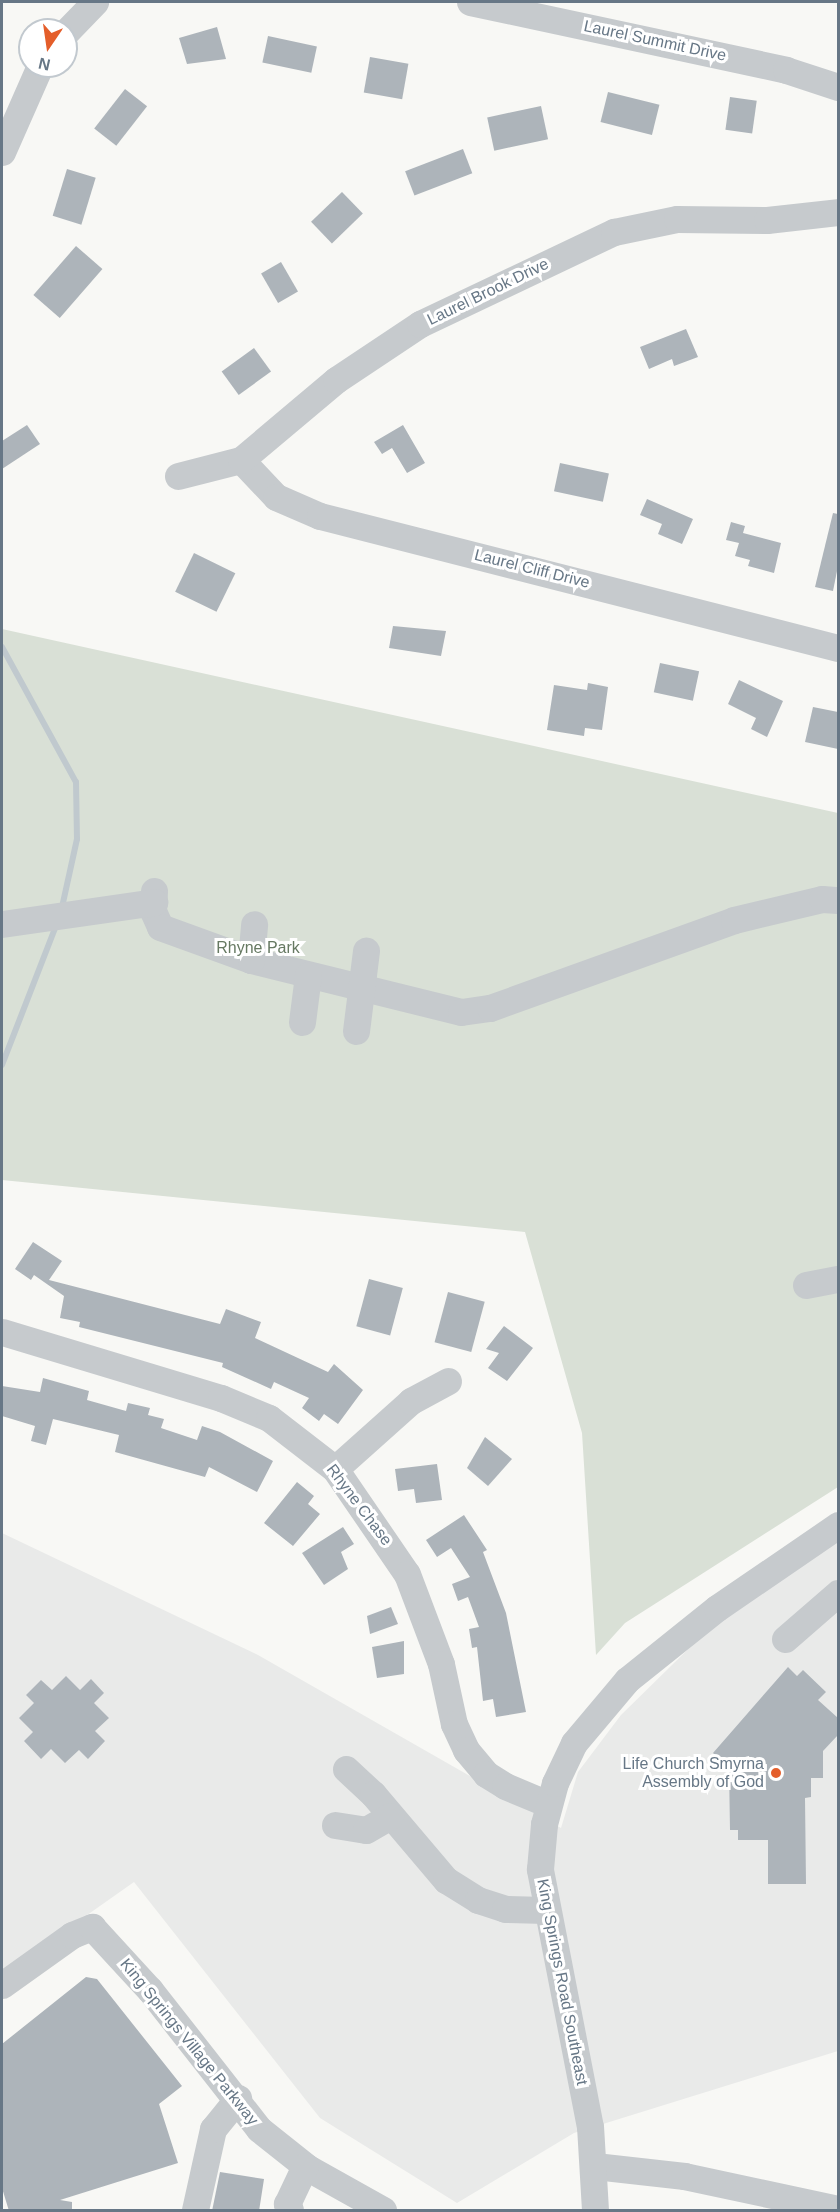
<!DOCTYPE html>
<style>
body{margin:0}
#map{position:relative;width:840px;height:2212px;overflow:hidden;background:#f8f8f5;font-family:Arial,sans-serif}
div>[style]{position:absolute}
.built>*{inset:0;background:#e9eae9}
.green>*{inset:0;background:#d9e0d6}
.stream>*{height:6px;margin:-3px;padding:0 3px;transform-origin:3px;border-radius:3px;background:#c0c9ce}
.building>*{inset:0;background:#adb4ba;transform-origin:0 0}
.minor>*{height:27px;margin:-13.5px;padding:0 13.5px;transform-origin:13.5px;border-radius:13.5px;background:#c6cacd}
.dots>*{width:16px;height:16px;translate:-50% -50%;box-sizing:border-box;border:3px solid #fff;border-radius:50%}
span{translate:-50% -50%;white-space:nowrap;text-align:center;line-height:1.15;-webkit-text-stroke:6px #fff;paint-order:stroke}
.street-label{font-size:16px;color:#677786}
.park-label{font-size:16px;color:#667962}
.poi-label{font-size:16px;color:#677786}
.right{translate:-100% -50%;text-align:right}
.frame{position:absolute;inset:0;border:3px solid #677786;pointer-events:none}
.north{position:absolute;left:18px;top:18px;width:60px;height:60px;box-sizing:border-box;background:#fff;border:2px solid #c2c9cf;border-radius:50%;rotate:193deg;font-size:16px;font-weight:700;line-height:24px;text-align:center;color:#677786}
.north::after{content:'';display:block;margin:auto;width:21px;height:27px;background:#e45e2a;clip-path:polygon(50% 0,100% 100%,50% 72%,0 100%)}
</style>
<div id="map">
<div class="built">
<div style="clip-path:polygon(2px 1533px,258px 1655px,561px 1828px,578px 1772px,621px 1715px,725px 1613px,838px 1533px,838px 2051px,574px 2133px,457px 2203px,320px 2118px,134px 1882px,2px 1975px)"></div>
</div>
<div class="green">
<div style="clip-path:polygon(2px 629px,838px 813px,838px 1487px,625px 1623px,596px 1655px,582px 1433px,525px 1232px,2px 1180px)"></div>
</div>
<div class="stream">
<div style="left:2px;top:647px;width:154px;rotate:61.3deg"></div>
<div style="left:76px;top:782px;width:57px;rotate:89deg"></div>
<div style="left:77px;top:839px;width:70px;rotate:102.4deg"></div>
<div style="left:2px;top:1065px;width:152px;rotate:-68.8deg"></div>
</div>
<div class="building">
<div style="clip-path:polygon(217px 27px,226px 59px,187px 64px,179px 38px)"></div>
<div style="left:268px;top:36px;width:50px;height:27px;rotate:12deg"></div>
<div style="left:370px;top:57px;width:39px;height:36px;rotate:10deg"></div>
<div style="left:125px;top:89px;width:28px;height:50px;rotate:38deg"></div>
<div style="left:608px;top:92px;width:53px;height:31px;rotate:14deg"></div>
<div style="left:730px;top:97px;width:27px;height:33px;rotate:8deg"></div>
<div style="left:541px;top:106px;width:34px;height:55px;rotate:78deg"></div>
<div style="left:463px;top:149px;width:26px;height:62px;rotate:69deg"></div>
<div style="left:67px;top:169px;width:30px;height:49px;rotate:17deg"></div>
<div style="left:342px;top:192px;width:30px;height:43px;rotate:46deg"></div>
<div style="left:76px;top:246px;width:35px;height:65px;rotate:41deg"></div>
<div style="left:281px;top:262px;width:34px;height:23px;rotate:60deg"></div>
<div style="clip-path:polygon(686px 329px,698px 357px,674px 366px,672px 359px,649px 369px,640px 347px)"></div>
<div style="left:254px;top:348px;width:29px;height:40px;rotate:54deg"></div>
<div style="clip-path:polygon(27px 425px,40px 444px,2px 469px,2px 441px)"></div>
<div style="clip-path:polygon(403px 425px,425px 463px,407px 473px,392px 448px,382px 454px,374px 442px)"></div>
<div style="left:560px;top:463px;width:50px;height:29px;rotate:12deg"></div>
<div style="clip-path:polygon(647px 499px,693px 519px,682px 544px,658px 534px,662px 524px,640px 515px)"></div>
<div style="clip-path:polygon(833px 513px,838px 514px,838px 566px,833px 591px,815px 587px)"></div>
<div style="clip-path:polygon(731px 522px,745px 526px,743px 533px,781px 543px,774px 573px,748px 566px,750px 560px,735px 556px,739px 543px,726px 540px)"></div>
<div style="left:194px;top:553px;width:46px;height:43px;rotate:26deg"></div>
<div style="clip-path:polygon(393px 626px,446px 631px,441px 656px,389px 648px)"></div>
<div style="left:660px;top:663px;width:40px;height:30px;rotate:12deg"></div>
<div style="clip-path:polygon(739px 680px,783px 701px,767px 737px,751px 729px,756px 718px,728px 704px)"></div>
<div style="clip-path:polygon(588px 683px,608px 687px,602px 730px,585px 728px,584px 736px,547px 730px,554px 685px,587px 690px)"></div>
<div style="clip-path:polygon(813px 707px,838px 712px,838px 749px,805px 742px)"></div>
<div style="clip-path:polygon(33px 1242px,62px 1261px,49px 1280px,220px 1324px,226px 1309px,261px 1322px,255px 1338px,328px 1372px,334px 1364px,363px 1390px,338px 1424px,324px 1414px,319px 1421px,302px 1408px,309px 1398px,274px 1382px,271px 1389px,222px 1367px,223px 1363px,79px 1327px,80px 1322px,60px 1318px,64px 1296px,34px 1275px,31px 1280px,15px 1269px)"></div>
<div style="left:369px;top:1279px;width:35px;height:49px;rotate:15deg"></div>
<div style="left:448px;top:1292px;width:38px;height:52px;rotate:15deg"></div>
<div style="clip-path:polygon(504px 1326px,533px 1348px,507px 1381px,488px 1368px,499px 1353px,486px 1349px)"></div>
<div style="clip-path:polygon(43px 1378px,89px 1391px,87px 1400px,126px 1411px,128px 1403px,150px 1408px,148px 1415px,164px 1419px,161px 1428px,197px 1440px,202px 1426px,220px 1432px,273px 1461px,257px 1492px,209px 1467px,205px 1477px,115px 1452px,119px 1435px,53px 1419px,46px 1445px,31px 1441px,35px 1426px,2px 1416px,2px 1386px,40px 1392px)"></div>
<div style="clip-path:polygon(485px 1437px,512px 1459px,488px 1486px,467px 1468px)"></div>
<div style="clip-path:polygon(437px 1464px,442px 1500px,416px 1503px,414px 1489px,398px 1491px,395px 1469px)"></div>
<div style="clip-path:polygon(297px 1482px,314px 1496px,308px 1504px,320px 1514px,293px 1546px,264px 1523px)"></div>
<div style="clip-path:polygon(464px 1515px,487px 1550px,483px 1552px,506px 1613px,526px 1712px,496px 1717px,493px 1699px,483px 1701px,477px 1647px,472px 1648px,469px 1629px,479px 1627px,468px 1597px,458px 1601px,452px 1584px,470px 1577px,451px 1548px,437px 1557px,426px 1540px)"></div>
<div style="clip-path:polygon(343px 1527px,354px 1544px,341px 1552px,348px 1569px,324px 1585px,302px 1553px)"></div>
<div style="clip-path:polygon(391px 1607px,398px 1624px,370px 1634px,367px 1616px)"></div>
<div style="clip-path:polygon(404px 1641px,404px 1674px,377px 1678px,372px 1647px)"></div>
<div style="clip-path:polygon(788px 1667px,797px 1676px,803px 1670px,826px 1692px,818px 1700px,838px 1718px,838px 1735px,823px 1751px,823px 1778px,811px 1778px,811px 1797px,805px 1798px,806px 1884px,768px 1884px,768px 1840px,738px 1840px,738px 1830px,730px 1830px,729px 1768px,713px 1753px)"></div>
<div style="clip-path:polygon(66px 1676px,80px 1690px,91px 1679px,104px 1693px,94px 1703px,109px 1718px,95px 1731px,105px 1741px,88px 1759px,79px 1750px,65px 1763px,51px 1749px,41px 1759px,24px 1741px,33px 1732px,19px 1718px,34px 1703px,26px 1695px,41px 1680px,52px 1690px)"></div>
<div style="clip-path:polygon(86px 1977px,97px 1979px,182px 2086px,159px 2104px,178px 2163px,60px 2200px,72px 2202px,72px 2211px,9px 2211px,2px 2188px,2px 2044px)"></div>
<div style="clip-path:polygon(220px 2172px,264px 2179px,259px 2211px,212px 2211px)"></div>
</div>
<div class="minor">
<div style="left:470px;top:2px;width:323px;rotate:12.1deg"></div>
<div style="left:786px;top:70px;width:55px;rotate:18.1deg"></div>
<div style="left:66px;top:32px;width:42px;rotate:-46deg"></div>
<div style="left:2px;top:152px;width:94px;rotate:-66.2deg"></div>
<div style="left:241px;top:460px;width:51px;rotate:46.6deg"></div>
<div style="left:276px;top:497px;width:48px;rotate:23.4deg"></div>
<div style="left:320px;top:516px;width:535px;rotate:14.3deg"></div>
<div style="left:178px;top:476px;width:65px;rotate:-14.3deg"></div>
<div style="left:241px;top:460px;width:124px;rotate:-40.1deg"></div>
<div style="left:336px;top:380px;width:101px;rotate:-33.7deg"></div>
<div style="left:420px;top:324px;width:215px;rotate:-25.4deg"></div>
<div style="left:614px;top:232px;width:64px;rotate:-11.7deg"></div>
<div style="left:677px;top:219px;width:90px;rotate:0.6deg"></div>
<div style="left:767px;top:220px;width:71px;rotate:-6.4deg"></div>
<div style="left:154px;top:891px;width:20px;rotate:93deg"></div>
<div style="left:153px;top:911px;width:17px;rotate:66deg"></div>
<div style="left:160px;top:927px;width:97px;rotate:19.9deg"></div>
<div style="left:251px;top:960px;width:216px;rotate:13.9deg"></div>
<div style="left:461px;top:1012px;width:29px;rotate:-8deg"></div>
<div style="left:490px;top:1008px;width:259px;rotate:-19.8deg"></div>
<div style="left:734px;top:920px;width:90px;rotate:-13.4deg"></div>
<div style="left:822px;top:899px;width:16px;rotate:4deg"></div>
<div style="left:2px;top:924px;width:154px;rotate:-8.2deg"></div>
<div style="left:251px;top:960px;width:36px;rotate:-85deg"></div>
<div style="left:302px;top:1022px;width:47px;rotate:-82.7deg"></div>
<div style="left:356px;top:1031px;width:81px;rotate:-82.9deg"></div>
<div style="left:806px;top:1285px;width:33px;rotate:-11deg"></div>
<div style="left:2px;top:1332px;width:229px;rotate:16.8deg"></div>
<div style="left:221px;top:1398px;width:52px;rotate:22.6deg"></div>
<div style="left:269px;top:1418px;width:83px;rotate:37.7deg"></div>
<div style="left:335px;top:1469px;width:127px;rotate:55.6deg"></div>
<div style="left:407px;top:1574px;width:96px;rotate:69.3deg"></div>
<div style="left:441px;top:1664px;width:61px;rotate:77.8deg"></div>
<div style="left:454px;top:1724px;width:29px;rotate:65deg"></div>
<div style="left:466px;top:1750px;width:31px;rotate:50deg"></div>
<div style="left:486px;top:1774px;width:22px;rotate:32deg"></div>
<div style="left:505px;top:1786px;width:47px;rotate:22.7deg"></div>
<div style="left:335px;top:1469px;width:102px;rotate:-41.8deg"></div>
<div style="left:411px;top:1401px;width:42px;rotate:-28.4deg"></div>
<div style="left:785px;top:1639px;width:70px;rotate:-41deg"></div>
<div style="left:346px;top:1769px;width:37px;rotate:43deg"></div>
<div style="left:373px;top:1794px;width:113px;rotate:49.7deg"></div>
<div style="left:446px;top:1880px;width:38px;rotate:32deg"></div>
<div style="left:478px;top:1900px;width:28px;rotate:18deg"></div>
<div style="left:505px;top:1909px;width:40px;rotate:1.4deg"></div>
<div style="left:335px;top:1825px;width:31px;rotate:9deg"></div>
<div style="left:366px;top:1830px;width:28px;rotate:-30deg"></div>
<div style="left:2px;top:1985px;width:86px;rotate:-35.5deg"></div>
<div style="left:72px;top:1935px;width:22px;rotate:-22deg"></div>
<div style="left:92px;top:1927px;width:86px;rotate:47.4deg"></div>
<div style="left:150px;top:1990px;width:177px;rotate:51.9deg"></div>
<div style="left:259px;top:2129px;width:63px;rotate:38.5deg"></div>
<div style="left:308px;top:2168px;width:86px;rotate:29.2deg"></div>
<div style="left:595px;top:2166px;width:90px;rotate:6.4deg"></div>
<div style="left:684px;top:2176px;width:157px;rotate:12.1deg"></div>
<div style="left:195px;top:2210px;width:83px;rotate:-77.5deg"></div>
<div style="left:213px;top:2129px;width:40px;rotate:-51deg"></div>
<div style="left:290px;top:2210px;width:7px;rotate:-117deg"></div>
<div style="left:287px;top:2204px;width:42px;rotate:-64.7deg"></div>
<div style="left:595px;top:2210px;width:83px;rotate:-93.4deg"></div>
<div style="left:590px;top:2127px;width:263px;rotate:-101deg"></div>
<div style="left:540px;top:1869px;width:45px;rotate:-84.9deg"></div>
<div style="left:544px;top:1824px;width:42px;rotate:-75deg"></div>
<div style="left:555px;top:1783px;width:44px;rotate:-64.6deg"></div>
<div style="left:574px;top:1743px;width:82px;rotate:-49.9deg"></div>
<div style="left:627px;top:1680px;width:115px;rotate:-38.7deg"></div>
<div style="left:717px;top:1608px;width:147px;rotate:-34.4deg"></div>
</div>
<div class="dots">
<div style="left:776px;top:1773px;background:#e45e2a"></div>
</div>
<div class="street-label">
<span style="left:655px;top:41px;rotate:12deg">Laurel Summit Drive</span>
<span style="left:488px;top:292px;rotate:-26deg">Laurel Brook Drive</span>
<span style="left:532px;top:569px;rotate:14deg">Laurel Cliff Drive</span>
<span style="left:359px;top:1505px;rotate:53deg">Rhyne Chase</span>
<span style="left:562px;top:1982px;rotate:79deg">King Springs Road Southeast</span>
<span style="left:189px;top:2042px;rotate:51deg">King Springs Village Parkway</span>
</div>
<div class="park-label">
<span style="left:258px;top:948px">Rhyne Park</span>
</div>
<div class="poi-label">
<span class="right" style="left:764px;top:1773px">Life Church Smyrna<br>Assembly of God</span>
</div>
<div class="frame"></div>
<div class="north">N</div>
</div>
